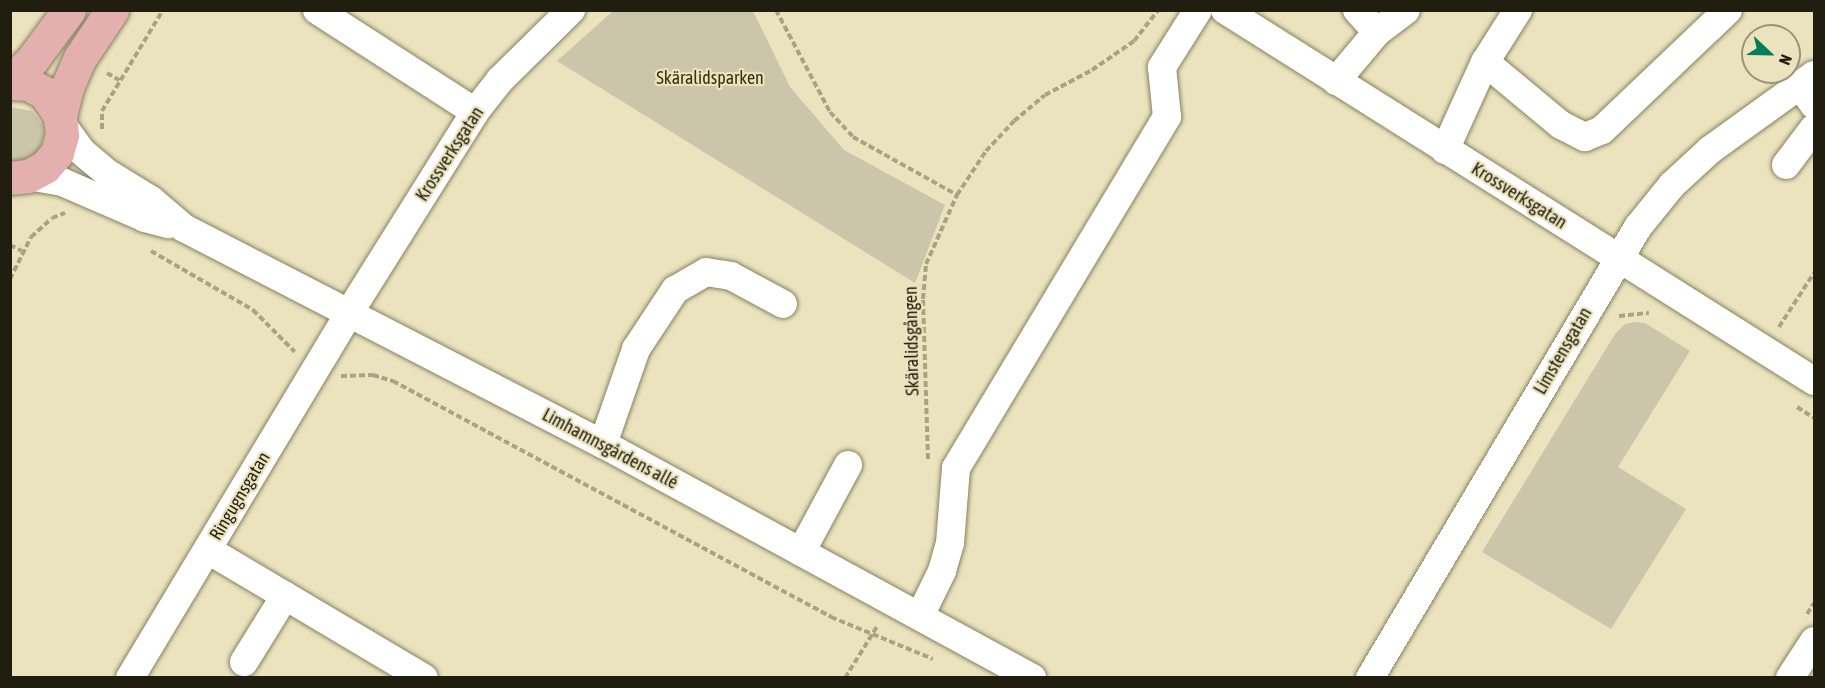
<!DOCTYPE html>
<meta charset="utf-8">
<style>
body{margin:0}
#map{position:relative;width:1825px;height:688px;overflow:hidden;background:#ebe3be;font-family:"Asap Condensed",sans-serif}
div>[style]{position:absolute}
.green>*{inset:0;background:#cbc5ab}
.path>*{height:4px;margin-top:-2px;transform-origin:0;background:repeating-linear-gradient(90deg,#a9a285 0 6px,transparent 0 9px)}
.roads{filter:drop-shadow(0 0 2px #88815f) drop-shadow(0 0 2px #88815f)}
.minor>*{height:28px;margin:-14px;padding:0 14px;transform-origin:14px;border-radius:14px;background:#fff}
.major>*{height:33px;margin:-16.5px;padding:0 16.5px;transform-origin:16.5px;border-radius:16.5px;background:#e3b0af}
span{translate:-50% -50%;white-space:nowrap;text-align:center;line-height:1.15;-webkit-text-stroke:4.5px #ebe3be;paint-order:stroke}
.park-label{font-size:18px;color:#38310f}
.street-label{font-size:18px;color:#211e10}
.frame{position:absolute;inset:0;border:12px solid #211e10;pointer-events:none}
.north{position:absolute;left:1741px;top:24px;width:60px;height:60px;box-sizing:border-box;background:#ebe3be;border:2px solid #9a9478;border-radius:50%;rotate:112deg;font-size:16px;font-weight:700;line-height:24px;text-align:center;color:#211e10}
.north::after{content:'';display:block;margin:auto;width:21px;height:27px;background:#037d5b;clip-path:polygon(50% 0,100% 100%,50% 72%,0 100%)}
</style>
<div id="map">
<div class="green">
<div style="clip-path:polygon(613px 11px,753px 11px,790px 87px,844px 150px,945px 205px,915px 283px,557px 61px)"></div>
<div style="clip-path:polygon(10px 107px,32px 111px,43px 126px,44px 135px,38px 152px,22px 162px,11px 161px)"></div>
<div style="clip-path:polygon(1635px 322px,1645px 323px,1690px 351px,1618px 467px,1686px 509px,1611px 629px,1482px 552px,1615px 334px,1625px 324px)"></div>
</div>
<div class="path">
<div style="left:776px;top:10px;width:115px;rotate:62.1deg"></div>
<div style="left:830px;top:112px;width:34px;rotate:47deg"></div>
<div style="left:853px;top:137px;width:119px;rotate:29.1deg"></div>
<div style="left:107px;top:73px;width:14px;rotate:30deg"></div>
<div style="left:102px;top:129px;width:18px;rotate:-90deg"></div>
<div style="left:102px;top:111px;width:118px;rotate:-58.9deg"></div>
<div style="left:10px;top:245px;width:13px;rotate:27deg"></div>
<div style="left:151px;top:251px;width:118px;rotate:30deg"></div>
<div style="left:253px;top:310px;width:59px;rotate:45deg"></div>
<div style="left:10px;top:279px;width:47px;rotate:-63.4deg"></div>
<div style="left:31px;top:237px;width:28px;rotate:-42deg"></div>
<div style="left:52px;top:218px;width:14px;rotate:-21deg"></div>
<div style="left:1619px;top:316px;width:30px;rotate:-6deg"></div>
<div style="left:1779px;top:327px;width:64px;rotate:-57.1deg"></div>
<div style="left:341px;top:376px;width:32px;rotate:-2deg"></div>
<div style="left:373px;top:375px;width:21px;rotate:17deg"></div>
<div style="left:393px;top:381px;width:498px;rotate:28.3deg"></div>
<div style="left:831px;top:617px;width:110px;rotate:22.4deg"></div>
<div style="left:1797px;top:407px;width:20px;rotate:33deg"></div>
<div style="left:928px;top:459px;width:160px;rotate:-91.8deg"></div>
<div style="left:923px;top:299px;width:35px;rotate:-85deg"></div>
<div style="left:926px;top:264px;width:76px;rotate:-65.8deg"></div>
<div style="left:957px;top:195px;width:53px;rotate:-56.6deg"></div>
<div style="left:986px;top:151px;width:41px;rotate:-47deg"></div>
<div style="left:1014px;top:121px;width:40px;rotate:-40deg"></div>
<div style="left:1045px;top:95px;width:53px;rotate:-28deg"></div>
<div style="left:1092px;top:70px;width:51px;rotate:-34.6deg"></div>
<div style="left:1134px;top:41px;width:39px;rotate:-52deg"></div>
<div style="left:1807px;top:614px;width:13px;rotate:-58deg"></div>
<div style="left:845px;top:678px;width:62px;rotate:-58.1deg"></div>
</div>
<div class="roads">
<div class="minor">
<div style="left:317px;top:10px;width:188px;rotate:32.8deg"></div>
<div style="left:1225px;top:10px;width:696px;rotate:32.21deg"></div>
<div style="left:1357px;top:10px;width:30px;rotate:48deg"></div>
<div style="left:1485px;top:62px;width:99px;rotate:39.7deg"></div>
<div style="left:1561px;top:125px;width:27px;rotate:27deg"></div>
<div style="left:1585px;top:137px;width:18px;rotate:-22deg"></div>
<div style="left:1602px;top:130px;width:174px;rotate:-43.6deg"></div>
<div style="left:1336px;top:81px;width:64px;rotate:-50.1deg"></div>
<div style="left:1377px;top:32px;width:36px;rotate:-37deg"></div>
<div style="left:1800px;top:85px;width:24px;rotate:55deg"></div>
<div style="left:61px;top:123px;width:34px;rotate:54deg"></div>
<div style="left:81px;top:151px;width:34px;rotate:40deg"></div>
<div style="left:107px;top:173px;width:52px;rotate:31.5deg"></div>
<div style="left:151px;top:200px;width:43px;rotate:40.3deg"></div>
<div style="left:184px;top:228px;width:471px;rotate:27.3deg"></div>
<div style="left:603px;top:444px;width:489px;rotate:28.6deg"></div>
<div style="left:1445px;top:150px;width:97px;rotate:-65.6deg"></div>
<div style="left:1485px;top:62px;width:62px;rotate:-57.6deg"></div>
<div style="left:1786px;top:165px;width:46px;rotate:-52.9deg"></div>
<div style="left:28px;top:176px;width:35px;rotate:10deg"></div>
<div style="left:62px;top:182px;width:90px;rotate:23.4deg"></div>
<div style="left:145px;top:218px;width:24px;rotate:15deg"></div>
<div style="left:603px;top:444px;width:101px;rotate:-70.8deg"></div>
<div style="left:636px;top:349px;width:71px;rotate:-56.5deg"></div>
<div style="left:675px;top:290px;width:36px;rotate:-30deg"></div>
<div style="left:706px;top:272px;width:25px;rotate:9deg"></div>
<div style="left:731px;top:276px;width:59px;rotate:28.3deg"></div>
<div style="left:208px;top:550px;width:251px;rotate:30.7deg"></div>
<div style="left:801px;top:552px;width:99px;rotate:-61.6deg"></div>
<div style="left:920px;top:616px;width:50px;rotate:-63.9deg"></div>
<div style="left:942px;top:571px;width:29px;rotate:-74deg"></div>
<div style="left:950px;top:543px;width:75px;rotate:-85.4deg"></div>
<div style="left:956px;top:468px;width:410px;rotate:-59deg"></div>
<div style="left:1167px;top:117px;width:50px;rotate:-95.7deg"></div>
<div style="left:1162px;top:67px;width:67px;rotate:-57.7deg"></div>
<div style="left:244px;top:662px;width:78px;rotate:-58.2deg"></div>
<div style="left:130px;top:678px;width:426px;rotate:-59deg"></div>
<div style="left:349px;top:313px;width:237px;rotate:-57.9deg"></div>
<div style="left:475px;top:112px;width:41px;rotate:-52deg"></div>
<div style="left:500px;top:80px;width:100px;rotate:-44.6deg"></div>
<div style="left:1370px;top:678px;width:525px;rotate:-59.28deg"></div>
<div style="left:1638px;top:227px;width:54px;rotate:-51deg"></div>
<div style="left:1672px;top:185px;width:52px;rotate:-42.6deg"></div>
<div style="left:1710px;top:150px;width:128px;rotate:-35.8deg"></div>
<div style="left:1790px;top:678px;width:44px;rotate:-57deg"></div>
</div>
<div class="major">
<div style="left:10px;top:82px;width:31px;rotate:-45deg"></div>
<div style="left:32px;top:60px;width:62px;rotate:-53.5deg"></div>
<div style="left:10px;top:83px;width:18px;rotate:3deg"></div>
<div style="left:28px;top:84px;width:19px;rotate:28deg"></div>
<div style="left:45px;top:93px;width:27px;rotate:57deg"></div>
<div style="left:60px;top:116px;width:19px;rotate:84deg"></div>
<div style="left:62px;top:135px;width:19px;rotate:106deg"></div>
<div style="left:57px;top:153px;width:18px;rotate:131deg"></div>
<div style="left:45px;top:167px;width:19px;rotate:152deg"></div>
<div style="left:28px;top:176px;width:18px;rotate:174deg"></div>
<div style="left:60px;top:116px;width:30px;rotate:-76deg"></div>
<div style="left:67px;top:87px;width:32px;rotate:-66deg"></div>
<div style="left:80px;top:58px;width:58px;rotate:-56.3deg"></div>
</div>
</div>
<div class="park-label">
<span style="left:710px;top:78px">Skäralidsparken</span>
</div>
<div class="street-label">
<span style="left:450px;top:154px;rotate:-57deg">Krossverksgatan</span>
<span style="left:1519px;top:196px;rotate:32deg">Krossverksgatan</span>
<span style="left:912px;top:341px;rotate:-91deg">Skäralidsgången</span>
<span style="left:1563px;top:351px;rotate:-60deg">Limstensgatan</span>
<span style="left:610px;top:449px;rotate:28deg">Limhamnsgårdens allé</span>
<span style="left:240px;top:496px;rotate:-59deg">Ringugnsgatan</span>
</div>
<div class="frame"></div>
<div class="north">N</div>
</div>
